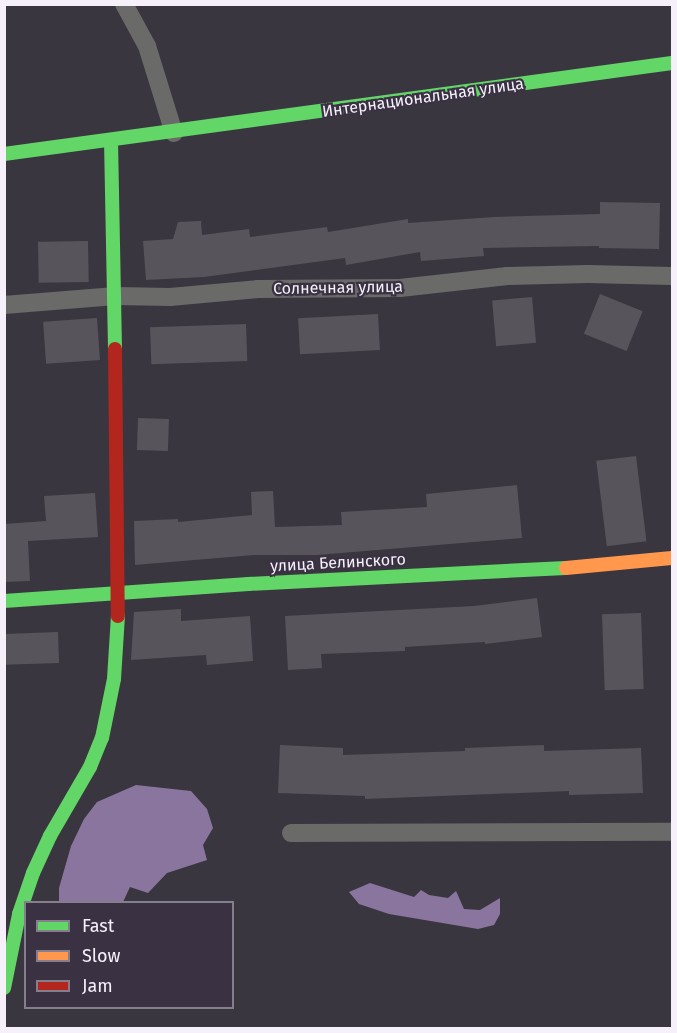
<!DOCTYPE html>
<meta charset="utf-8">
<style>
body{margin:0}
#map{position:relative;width:677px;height:1033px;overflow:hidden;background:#3a363f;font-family:"Fira Sans",sans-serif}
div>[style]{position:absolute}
.water>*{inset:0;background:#8a759f}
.building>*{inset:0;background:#57545b;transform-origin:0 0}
.street>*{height:18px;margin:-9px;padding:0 9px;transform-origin:9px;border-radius:9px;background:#6a6a69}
.fast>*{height:14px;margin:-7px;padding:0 7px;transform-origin:7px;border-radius:7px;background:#63d668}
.slow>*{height:14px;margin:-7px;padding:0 7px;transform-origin:7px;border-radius:7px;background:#ff974d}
.jam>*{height:14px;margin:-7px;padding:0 7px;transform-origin:7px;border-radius:7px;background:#b3261e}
span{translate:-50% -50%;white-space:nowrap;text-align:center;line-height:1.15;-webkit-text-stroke:4.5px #3a3243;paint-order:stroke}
.street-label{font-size:16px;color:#f5f0fa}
.frame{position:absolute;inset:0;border:6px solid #f5f0fa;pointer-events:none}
.legend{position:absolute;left:24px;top:901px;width:210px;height:108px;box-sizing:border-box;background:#3a3243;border:2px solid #857e8c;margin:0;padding:8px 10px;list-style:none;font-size:18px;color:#f5f0fa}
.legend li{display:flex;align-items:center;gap:12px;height:30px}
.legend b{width:30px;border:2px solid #857e8c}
</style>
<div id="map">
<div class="water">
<div style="clip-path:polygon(136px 785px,191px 791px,207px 809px,213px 828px,203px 845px,207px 860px,167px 873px,148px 893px,130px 887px,123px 902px,59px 902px,59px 888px,71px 846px,84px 819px,97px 802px)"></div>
<div style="clip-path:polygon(370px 883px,414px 897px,421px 890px,429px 895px,448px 898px,456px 891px,464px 909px,480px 910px,500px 898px,500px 914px,494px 925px,478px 929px,389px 914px,359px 904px,349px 892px)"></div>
</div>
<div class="building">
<div style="clip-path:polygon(600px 202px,660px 203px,659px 249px,599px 248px,599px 246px,483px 248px,484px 256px,421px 261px,420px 252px,346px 265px,345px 258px,204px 277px,146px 280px,143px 241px,173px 239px,178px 222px,201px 221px,202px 235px,249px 229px,250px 237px,327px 227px,328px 232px,408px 219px,408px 223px,494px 217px,600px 214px)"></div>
<div style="left:88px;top:241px;width:41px;height:50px;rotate:89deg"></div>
<div style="left:600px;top:294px;width:46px;height:43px;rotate:22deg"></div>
<div style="left:532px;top:297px;width:46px;height:40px;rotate:85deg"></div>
<div style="left:378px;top:314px;width:36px;height:80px;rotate:87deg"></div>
<div style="left:97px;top:318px;width:42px;height:54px;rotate:86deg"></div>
<div style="left:246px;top:324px;width:37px;height:96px;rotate:88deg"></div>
<div style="left:138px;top:418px;width:31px;height:32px;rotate:2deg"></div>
<div style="left:636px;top:456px;width:86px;height:40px;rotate:83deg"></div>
<div style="clip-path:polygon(517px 485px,522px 538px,317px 555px,254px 555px,135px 565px,134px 521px,178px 519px,178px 522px,252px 515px,251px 492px,273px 491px,275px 527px,342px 525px,341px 512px,427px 507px,426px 494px)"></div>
<div style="clip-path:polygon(95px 493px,98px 537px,28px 541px,30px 581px,4px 582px,4px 524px,46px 521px,44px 496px)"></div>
<div style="clip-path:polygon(537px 598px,542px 637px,485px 644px,485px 642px,405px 647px,405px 651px,321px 654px,322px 668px,288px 670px,285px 616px,474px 606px)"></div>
<div style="clip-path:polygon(181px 609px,181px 621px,250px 616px,253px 661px,207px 665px,206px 655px,131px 660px,134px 612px)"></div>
<div style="left:641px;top:613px;width:76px;height:39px;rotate:88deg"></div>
<div style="left:58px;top:632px;width:31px;height:54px;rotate:88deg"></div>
<div style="clip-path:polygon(280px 745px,343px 748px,343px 755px,465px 751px,465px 748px,544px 745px,544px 751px,641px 748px,643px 793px,569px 795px,569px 791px,365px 799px,365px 796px,278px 793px)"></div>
</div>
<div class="street">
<div style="left:124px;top:4px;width:48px;rotate:61.3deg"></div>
<div style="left:147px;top:46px;width:91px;rotate:72.8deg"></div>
<div style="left:4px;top:305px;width:112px;rotate:-4.6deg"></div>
<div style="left:116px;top:296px;width:54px;rotate:1.1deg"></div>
<div style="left:170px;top:297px;width:88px;rotate:-5.2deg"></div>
<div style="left:258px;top:289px;width:142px;rotate:-0.4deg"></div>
<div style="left:400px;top:288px;width:108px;rotate:-6.4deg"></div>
<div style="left:507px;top:276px;width:81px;rotate:-1.4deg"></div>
<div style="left:588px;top:274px;width:84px;rotate:1.4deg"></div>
<div style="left:291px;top:833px;width:381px;rotate:-0.2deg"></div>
</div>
<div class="fast">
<div style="left:111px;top:140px;width:209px;rotate:88.9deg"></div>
<div style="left:4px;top:154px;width:674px;rotate:-7.76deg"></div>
<div style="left:4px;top:601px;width:245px;rotate:-4deg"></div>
<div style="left:248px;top:584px;width:318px;rotate:-2.9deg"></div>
<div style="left:4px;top:988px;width:76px;rotate:-78.5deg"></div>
<div style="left:19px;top:914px;width:43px;rotate:-71.1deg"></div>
<div style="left:33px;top:873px;width:41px;rotate:-65.3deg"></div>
<div style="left:50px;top:836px;width:80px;rotate:-59.9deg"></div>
<div style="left:90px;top:767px;width:31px;rotate:-68deg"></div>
<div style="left:102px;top:738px;width:60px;rotate:-78.5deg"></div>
<div style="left:114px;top:679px;width:63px;rotate:-86.4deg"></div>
</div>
<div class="slow">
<div style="left:566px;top:568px;width:106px;rotate:-5.4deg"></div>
</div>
<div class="jam">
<div style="left:115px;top:349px;width:267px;rotate:89.4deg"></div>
</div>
<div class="street-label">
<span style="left:423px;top:98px;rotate:-8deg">Интернациональная улица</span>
<span style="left:338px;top:288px;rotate:-1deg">Солнечная улица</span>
<span style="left:338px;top:563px;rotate:-3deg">улица Белинского</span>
</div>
<div class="frame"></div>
<ul class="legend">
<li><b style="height:8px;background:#63d668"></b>Fast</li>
<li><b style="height:8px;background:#ff974d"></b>Slow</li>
<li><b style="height:8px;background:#b3261e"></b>Jam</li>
</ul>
</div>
